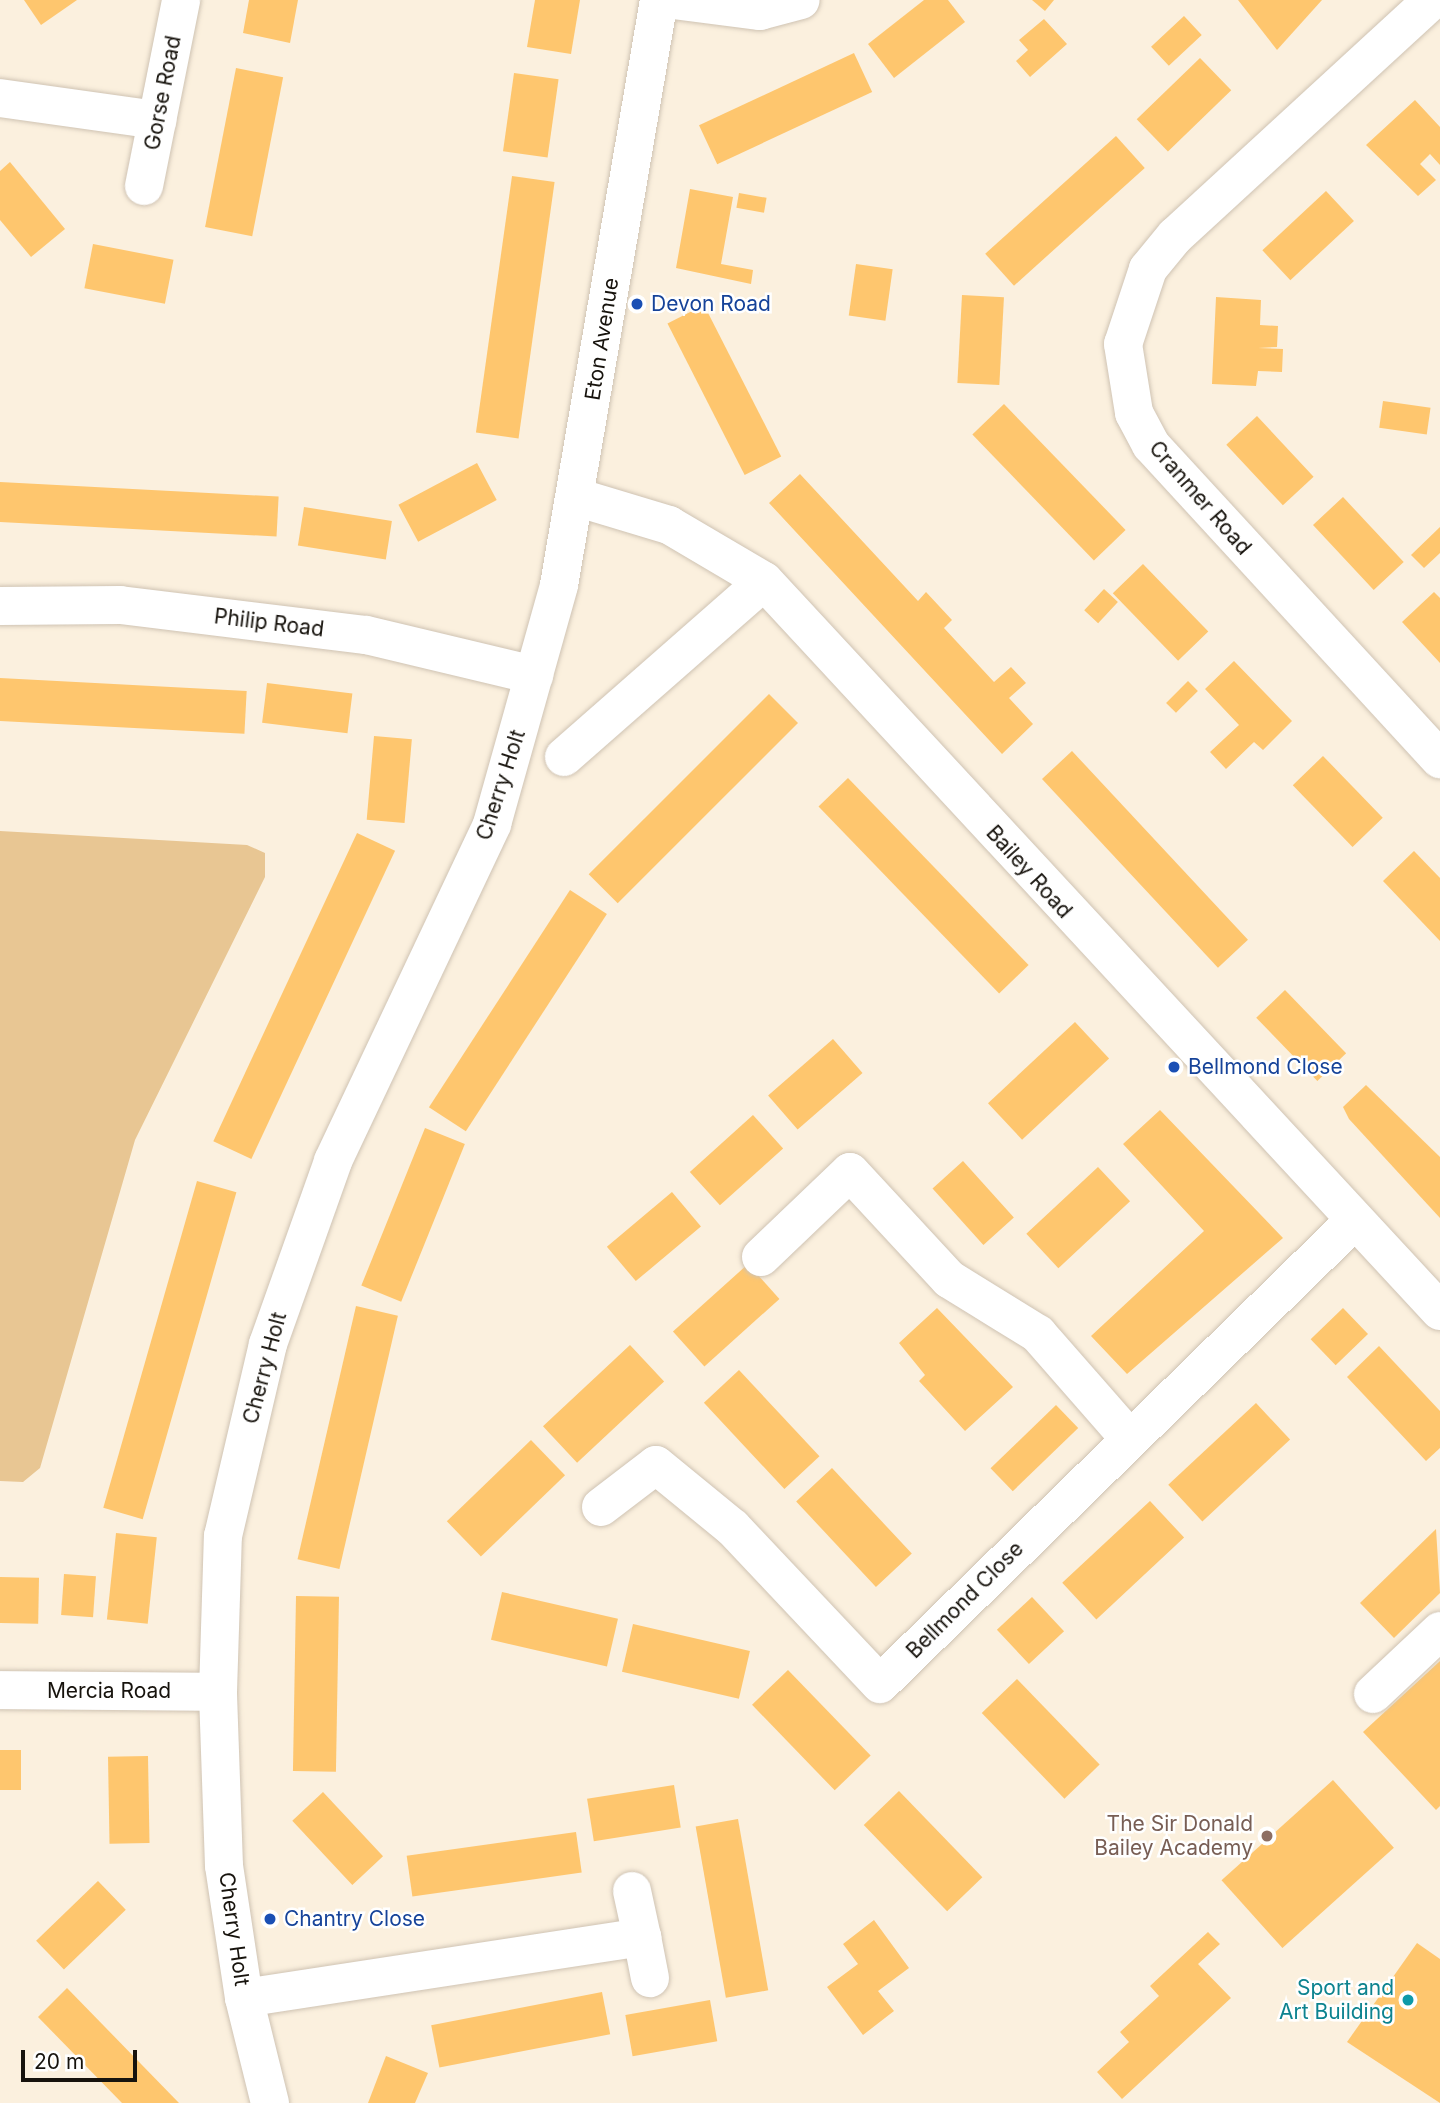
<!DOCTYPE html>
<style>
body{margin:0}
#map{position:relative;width:1440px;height:2103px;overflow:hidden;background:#fbf0de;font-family:Inter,sans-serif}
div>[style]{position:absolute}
.green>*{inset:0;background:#e8c693}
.building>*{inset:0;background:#fec66e;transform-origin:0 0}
.roads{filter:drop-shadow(0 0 2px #cfc3b3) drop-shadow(0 0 2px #cfc3b3)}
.minor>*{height:38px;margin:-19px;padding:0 19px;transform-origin:19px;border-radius:19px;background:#fff}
.dots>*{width:19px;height:19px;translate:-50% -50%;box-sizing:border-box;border:4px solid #fff;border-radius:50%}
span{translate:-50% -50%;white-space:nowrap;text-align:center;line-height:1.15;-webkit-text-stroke:5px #fff;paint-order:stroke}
.street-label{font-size:21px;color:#17130d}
.transit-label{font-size:21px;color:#164399}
.left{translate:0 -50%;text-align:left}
.education-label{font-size:21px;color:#785e54}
.right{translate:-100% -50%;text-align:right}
.culture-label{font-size:21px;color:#0d838f}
.scale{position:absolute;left:21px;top:2050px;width:116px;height:32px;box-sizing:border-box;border:4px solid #17130d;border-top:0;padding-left:9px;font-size:21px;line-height:24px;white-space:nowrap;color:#17130d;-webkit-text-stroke:5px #fff;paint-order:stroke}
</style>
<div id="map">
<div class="green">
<div style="clip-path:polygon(0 831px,247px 845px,265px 853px,265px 877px,135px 1140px,40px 1468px,23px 1482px,0 1481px)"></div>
</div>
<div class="building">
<div style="clip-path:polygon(24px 0,77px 0,41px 25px)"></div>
<div style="clip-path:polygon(249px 0,298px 0,290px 43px,243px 33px)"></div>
<div style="clip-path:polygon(535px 0,580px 0,571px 54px,527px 47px)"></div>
<div style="clip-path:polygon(924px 0,948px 0,965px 22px,894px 78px,868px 44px)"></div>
<div style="clip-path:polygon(1032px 0,1054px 0,1045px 11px)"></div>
<div style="clip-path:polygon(1238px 0,1322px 0,1277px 50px)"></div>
<div style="left:1184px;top:16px;width:26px;height:45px;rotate:47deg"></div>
<div style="clip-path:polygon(1044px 19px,1067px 44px,1030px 77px,1016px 61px,1028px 50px,1019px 40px)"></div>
<div style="left:854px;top:53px;width:43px;height:171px;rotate:65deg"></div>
<div style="left:1200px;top:58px;width:45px;height:88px;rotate:46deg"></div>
<div style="left:236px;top:68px;width:48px;height:162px;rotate:11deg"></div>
<div style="left:514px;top:73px;width:45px;height:79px;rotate:8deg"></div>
<div style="clip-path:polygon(1415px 100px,1440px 127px,1440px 165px,1430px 154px,1420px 164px,1436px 180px,1418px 196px,1366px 145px)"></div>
<div style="left:1116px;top:136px;width:43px;height:176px;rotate:48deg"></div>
<div style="clip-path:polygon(10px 162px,65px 229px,31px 257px,0 220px,0 171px)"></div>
<div style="left:512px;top:176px;width:43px;height:259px;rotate:8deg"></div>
<div style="clip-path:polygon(690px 189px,733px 197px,721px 264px,753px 270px,751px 284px,676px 268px)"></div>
<div style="left:1326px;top:191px;width:41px;height:87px;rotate:47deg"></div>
<div style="left:739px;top:193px;width:28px;height:15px;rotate:10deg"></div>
<div style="left:93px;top:244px;width:82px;height:45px;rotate:11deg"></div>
<div style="left:856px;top:264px;width:37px;height:52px;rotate:8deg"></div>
<div style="left:962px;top:295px;width:42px;height:88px;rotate:3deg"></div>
<div style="clip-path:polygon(1216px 297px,1261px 300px,1260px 325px,1278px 326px,1277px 347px,1258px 348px,1283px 349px,1282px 372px,1258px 371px,1256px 386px,1212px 384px)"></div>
<div style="left:704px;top:305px;width:170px;height:41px;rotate:63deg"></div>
<div style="left:1383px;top:401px;width:48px;height:27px;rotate:8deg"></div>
<div style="left:1004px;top:404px;width:175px;height:44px;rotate:46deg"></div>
<div style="left:1257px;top:416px;width:83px;height:42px;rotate:47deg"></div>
<div style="left:477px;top:463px;width:42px;height:89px;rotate:62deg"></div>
<div style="clip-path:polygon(800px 474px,918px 601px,926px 592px,952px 620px,944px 628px,994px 682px,1011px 667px,1026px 683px,1009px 698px,1033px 724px,1002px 754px,769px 503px)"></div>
<div style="left:0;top:482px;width:279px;height:40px;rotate:3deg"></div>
<div style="left:1343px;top:497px;width:89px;height:41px;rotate:47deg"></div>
<div style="left:304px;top:507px;width:89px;height:39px;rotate:9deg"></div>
<div style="clip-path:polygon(1440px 527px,1440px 553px,1424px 568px,1411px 555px)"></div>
<div style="left:1143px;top:564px;width:94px;height:42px;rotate:46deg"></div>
<div style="left:1104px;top:589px;width:19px;height:29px;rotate:43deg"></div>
<div style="clip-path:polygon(1434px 592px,1440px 598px,1440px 663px,1402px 622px)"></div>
<div style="clip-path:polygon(1234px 661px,1292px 721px,1263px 750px,1254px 742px,1226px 769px,1210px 752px,1239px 725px,1205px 689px)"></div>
<div style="left:0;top:678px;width:247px;height:43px;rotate:3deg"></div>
<div style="left:1188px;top:681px;width:14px;height:31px;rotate:45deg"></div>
<div style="left:267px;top:683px;width:86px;height:40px;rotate:7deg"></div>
<div style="left:769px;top:694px;width:41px;height:255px;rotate:45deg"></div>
<div style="left:374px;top:736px;width:38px;height:84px;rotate:5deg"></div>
<div style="left:1072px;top:751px;width:258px;height:41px;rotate:47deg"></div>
<div style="left:1323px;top:756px;width:86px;height:42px;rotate:46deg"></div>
<div style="left:848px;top:778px;width:260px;height:41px;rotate:46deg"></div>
<div style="left:357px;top:833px;width:42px;height:340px;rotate:25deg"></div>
<div style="clip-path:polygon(1414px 851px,1440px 878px,1440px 941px,1383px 881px)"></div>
<div style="left:570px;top:890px;width:44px;height:259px;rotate:33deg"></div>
<div style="left:1285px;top:990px;width:88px;height:40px;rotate:46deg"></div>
<div style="left:1075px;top:1022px;width:50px;height:119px;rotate:47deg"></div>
<div style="left:833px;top:1039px;width:45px;height:86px;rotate:49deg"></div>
<div style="clip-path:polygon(1366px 1085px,1440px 1157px,1440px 1218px,1349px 1119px,1343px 1107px)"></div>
<div style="clip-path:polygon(1160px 1110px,1283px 1238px,1127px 1374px,1091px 1336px,1204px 1231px,1123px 1144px)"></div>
<div style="left:753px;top:1115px;width:45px;height:85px;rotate:48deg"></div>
<div style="left:425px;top:1128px;width:43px;height:170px;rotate:22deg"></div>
<div style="left:963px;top:1161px;width:76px;height:41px;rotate:48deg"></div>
<div style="left:1098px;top:1167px;width:47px;height:98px;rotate:47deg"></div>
<div style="left:197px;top:1181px;width:41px;height:340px;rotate:16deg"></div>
<div style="left:672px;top:1192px;width:45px;height:85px;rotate:50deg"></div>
<div style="left:748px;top:1264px;width:47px;height:101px;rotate:48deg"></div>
<div style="left:356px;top:1306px;width:43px;height:260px;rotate:13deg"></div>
<div style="clip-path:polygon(937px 1308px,1013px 1387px,965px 1431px,919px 1381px,925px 1375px,899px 1343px)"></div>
<div style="left:1343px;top:1308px;width:36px;height:45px;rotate:46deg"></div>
<div style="left:630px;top:1345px;width:50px;height:119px;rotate:47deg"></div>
<div style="clip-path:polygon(1379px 1346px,1440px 1411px,1440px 1448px,1426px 1461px,1347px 1377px)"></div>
<div style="left:739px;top:1370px;width:118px;height:48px;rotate:47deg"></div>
<div style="left:1256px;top:1403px;width:50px;height:120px;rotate:47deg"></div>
<div style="left:1056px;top:1405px;width:32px;height:91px;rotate:46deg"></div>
<div style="left:531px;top:1440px;width:49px;height:117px;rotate:46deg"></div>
<div style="left:832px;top:1468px;width:117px;height:49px;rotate:47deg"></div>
<div style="left:1150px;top:1501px;width:50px;height:120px;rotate:47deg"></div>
<div style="clip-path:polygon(1436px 1529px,1440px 1593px,1394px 1638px,1360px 1603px)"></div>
<div style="left:116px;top:1533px;width:41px;height:87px;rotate:6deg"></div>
<div style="left:64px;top:1574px;width:32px;height:41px;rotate:4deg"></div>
<div style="left:0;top:1577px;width:39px;height:46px;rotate:1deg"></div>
<div style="left:502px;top:1592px;width:119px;height:49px;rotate:13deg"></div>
<div style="left:296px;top:1596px;width:43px;height:175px;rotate:1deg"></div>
<div style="left:1032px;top:1597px;width:47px;height:48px;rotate:47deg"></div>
<div style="left:633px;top:1624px;width:120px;height:49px;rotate:13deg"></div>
<div style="clip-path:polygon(1440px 1661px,1440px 1806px,1436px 1810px,1363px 1732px)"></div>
<div style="left:788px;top:1670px;width:119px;height:50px;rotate:46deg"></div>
<div style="left:1017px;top:1679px;width:119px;height:49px;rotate:46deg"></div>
<div style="left:0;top:1750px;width:21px;height:40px"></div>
<div style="left:148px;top:1756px;width:87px;height:40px;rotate:89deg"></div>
<div style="left:1333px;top:1780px;width:91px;height:150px;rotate:48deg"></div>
<div style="left:674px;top:1785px;width:43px;height:88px;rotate:81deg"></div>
<div style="left:899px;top:1791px;width:120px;height:49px;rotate:46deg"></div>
<div style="left:323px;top:1792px;width:88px;height:42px;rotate:47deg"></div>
<div style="left:738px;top:1819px;width:174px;height:43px;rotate:80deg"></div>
<div style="left:576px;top:1832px;width:41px;height:171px;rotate:82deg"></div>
<div style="left:98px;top:1881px;width:40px;height:86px;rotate:46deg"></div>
<div style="clip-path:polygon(874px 1920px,909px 1968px,878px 1991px,894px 2011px,863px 2035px,827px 1987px,858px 1964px,843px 1944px)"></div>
<div style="clip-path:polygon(1208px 1932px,1220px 1944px,1198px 1964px,1231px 1998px,1122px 2099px,1097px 2072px,1129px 2042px,1120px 2032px,1159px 1996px,1150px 1986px)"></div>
<div style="clip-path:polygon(1417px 1943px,1440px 1959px,1440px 2103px,1347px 2042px)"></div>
<div style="clip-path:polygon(67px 1988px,179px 2103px,122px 2103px,38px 2017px)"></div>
<div style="left:602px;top:1992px;width:43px;height:174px;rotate:79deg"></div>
<div style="left:710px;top:2000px;width:42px;height:86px;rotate:80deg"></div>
<div style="clip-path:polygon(386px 2056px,428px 2073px,415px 2103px,368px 2103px)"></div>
</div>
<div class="roads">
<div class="minor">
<div style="left:673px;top:0;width:88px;rotate:7.2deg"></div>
<div style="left:760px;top:11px;width:42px;rotate:-15deg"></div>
<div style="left:1432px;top:0;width:349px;rotate:137.4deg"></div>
<div style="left:1175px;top:236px;width:43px;rotate:129.3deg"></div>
<div style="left:1148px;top:269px;width:79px;rotate:108.4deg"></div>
<div style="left:1123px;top:344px;width:70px;rotate:80.9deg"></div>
<div style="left:1134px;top:413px;width:36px;rotate:62deg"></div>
<div style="left:1151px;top:445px;width:427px;rotate:47.4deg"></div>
<div style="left:0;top:98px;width:159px;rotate:8deg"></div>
<div style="left:144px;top:186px;width:190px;rotate:-78.7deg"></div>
<div style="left:576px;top:497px;width:97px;rotate:16.8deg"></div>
<div style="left:669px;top:525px;width:110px;rotate:30.5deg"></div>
<div style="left:764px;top:581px;width:995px;rotate:47.2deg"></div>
<div style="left:0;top:606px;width:120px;rotate:-0.5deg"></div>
<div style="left:120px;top:605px;width:248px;rotate:7deg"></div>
<div style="left:366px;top:635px;width:173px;rotate:13.4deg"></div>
<div style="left:564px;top:757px;width:266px;rotate:-41.3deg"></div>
<div style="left:761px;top:1257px;width:123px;rotate:-43.7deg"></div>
<div style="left:850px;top:1172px;width:146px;rotate:47.2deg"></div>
<div style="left:949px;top:1279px;width:105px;rotate:31.7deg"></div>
<div style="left:1038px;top:1334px;width:138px;rotate:48.8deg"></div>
<div style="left:601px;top:1507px;width:69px;rotate:-37.4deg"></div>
<div style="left:656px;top:1465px;width:99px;rotate:39.3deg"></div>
<div style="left:733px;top:1528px;width:214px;rotate:46.7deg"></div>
<div style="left:880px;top:1684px;width:664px;rotate:-44.33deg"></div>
<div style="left:0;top:1690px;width:218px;rotate:0.5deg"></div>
<div style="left:1373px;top:1694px;width:92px;rotate:-43.2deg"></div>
<div style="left:632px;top:1891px;width:47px;rotate:77.7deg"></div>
<div style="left:244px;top:1998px;width:403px;rotate:-8.7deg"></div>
<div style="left:642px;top:1937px;width:42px;rotate:79deg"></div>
<div style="left:270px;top:2103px;width:108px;rotate:-103.9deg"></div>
<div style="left:244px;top:1998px;width:134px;rotate:-98.6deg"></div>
<div style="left:224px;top:1866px;width:174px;rotate:-92deg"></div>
<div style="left:218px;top:1692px;width:156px;rotate:-88.2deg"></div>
<div style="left:223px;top:1536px;width:197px;rotate:-76.8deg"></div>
<div style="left:268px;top:1344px;width:194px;rotate:-70.4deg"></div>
<div style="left:333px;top:1161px;width:373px;rotate:-64.7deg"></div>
<div style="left:492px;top:824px;width:248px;rotate:-74.3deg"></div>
<div style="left:559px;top:585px;width:593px;rotate:-80.3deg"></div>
</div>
</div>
<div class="dots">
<div style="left:637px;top:304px;background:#1a4fb4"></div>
<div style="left:1174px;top:1067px;background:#1a4fb4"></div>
<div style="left:1267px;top:1836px;background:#8d6e63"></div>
<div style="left:270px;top:1919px;background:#1a4fb4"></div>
<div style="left:1408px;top:2000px;background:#0f9aa8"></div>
</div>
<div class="street-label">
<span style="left:163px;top:93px;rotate:-79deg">Gorse Road</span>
<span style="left:602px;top:339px;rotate:-81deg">Eton Avenue</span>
<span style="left:1200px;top:498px;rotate:49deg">Cranmer Road</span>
<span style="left:269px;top:623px;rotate:7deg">Philip Road</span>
<span style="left:501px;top:785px;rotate:-72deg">Cherry Holt</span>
<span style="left:1029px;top:872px;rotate:48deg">Bailey Road</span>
<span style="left:265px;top:1368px;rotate:-75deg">Cherry Holt</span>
<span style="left:965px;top:1600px;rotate:-45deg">Bellmond Close</span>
<span style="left:109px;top:1691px">Mercia Road</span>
<span style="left:234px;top:1929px;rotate:82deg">Cherry Holt</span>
</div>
<div class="transit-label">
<span class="left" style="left:651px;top:304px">Devon Road</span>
<span class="left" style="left:1188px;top:1067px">Bellmond Close</span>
<span class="left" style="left:284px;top:1919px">Chantry Close</span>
</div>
<div class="education-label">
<span class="right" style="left:1253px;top:1836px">The Sir Donald<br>Bailey Academy</span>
</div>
<div class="culture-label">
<span class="right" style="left:1394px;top:2000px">Sport and<br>Art Building</span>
</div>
<div class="scale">20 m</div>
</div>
